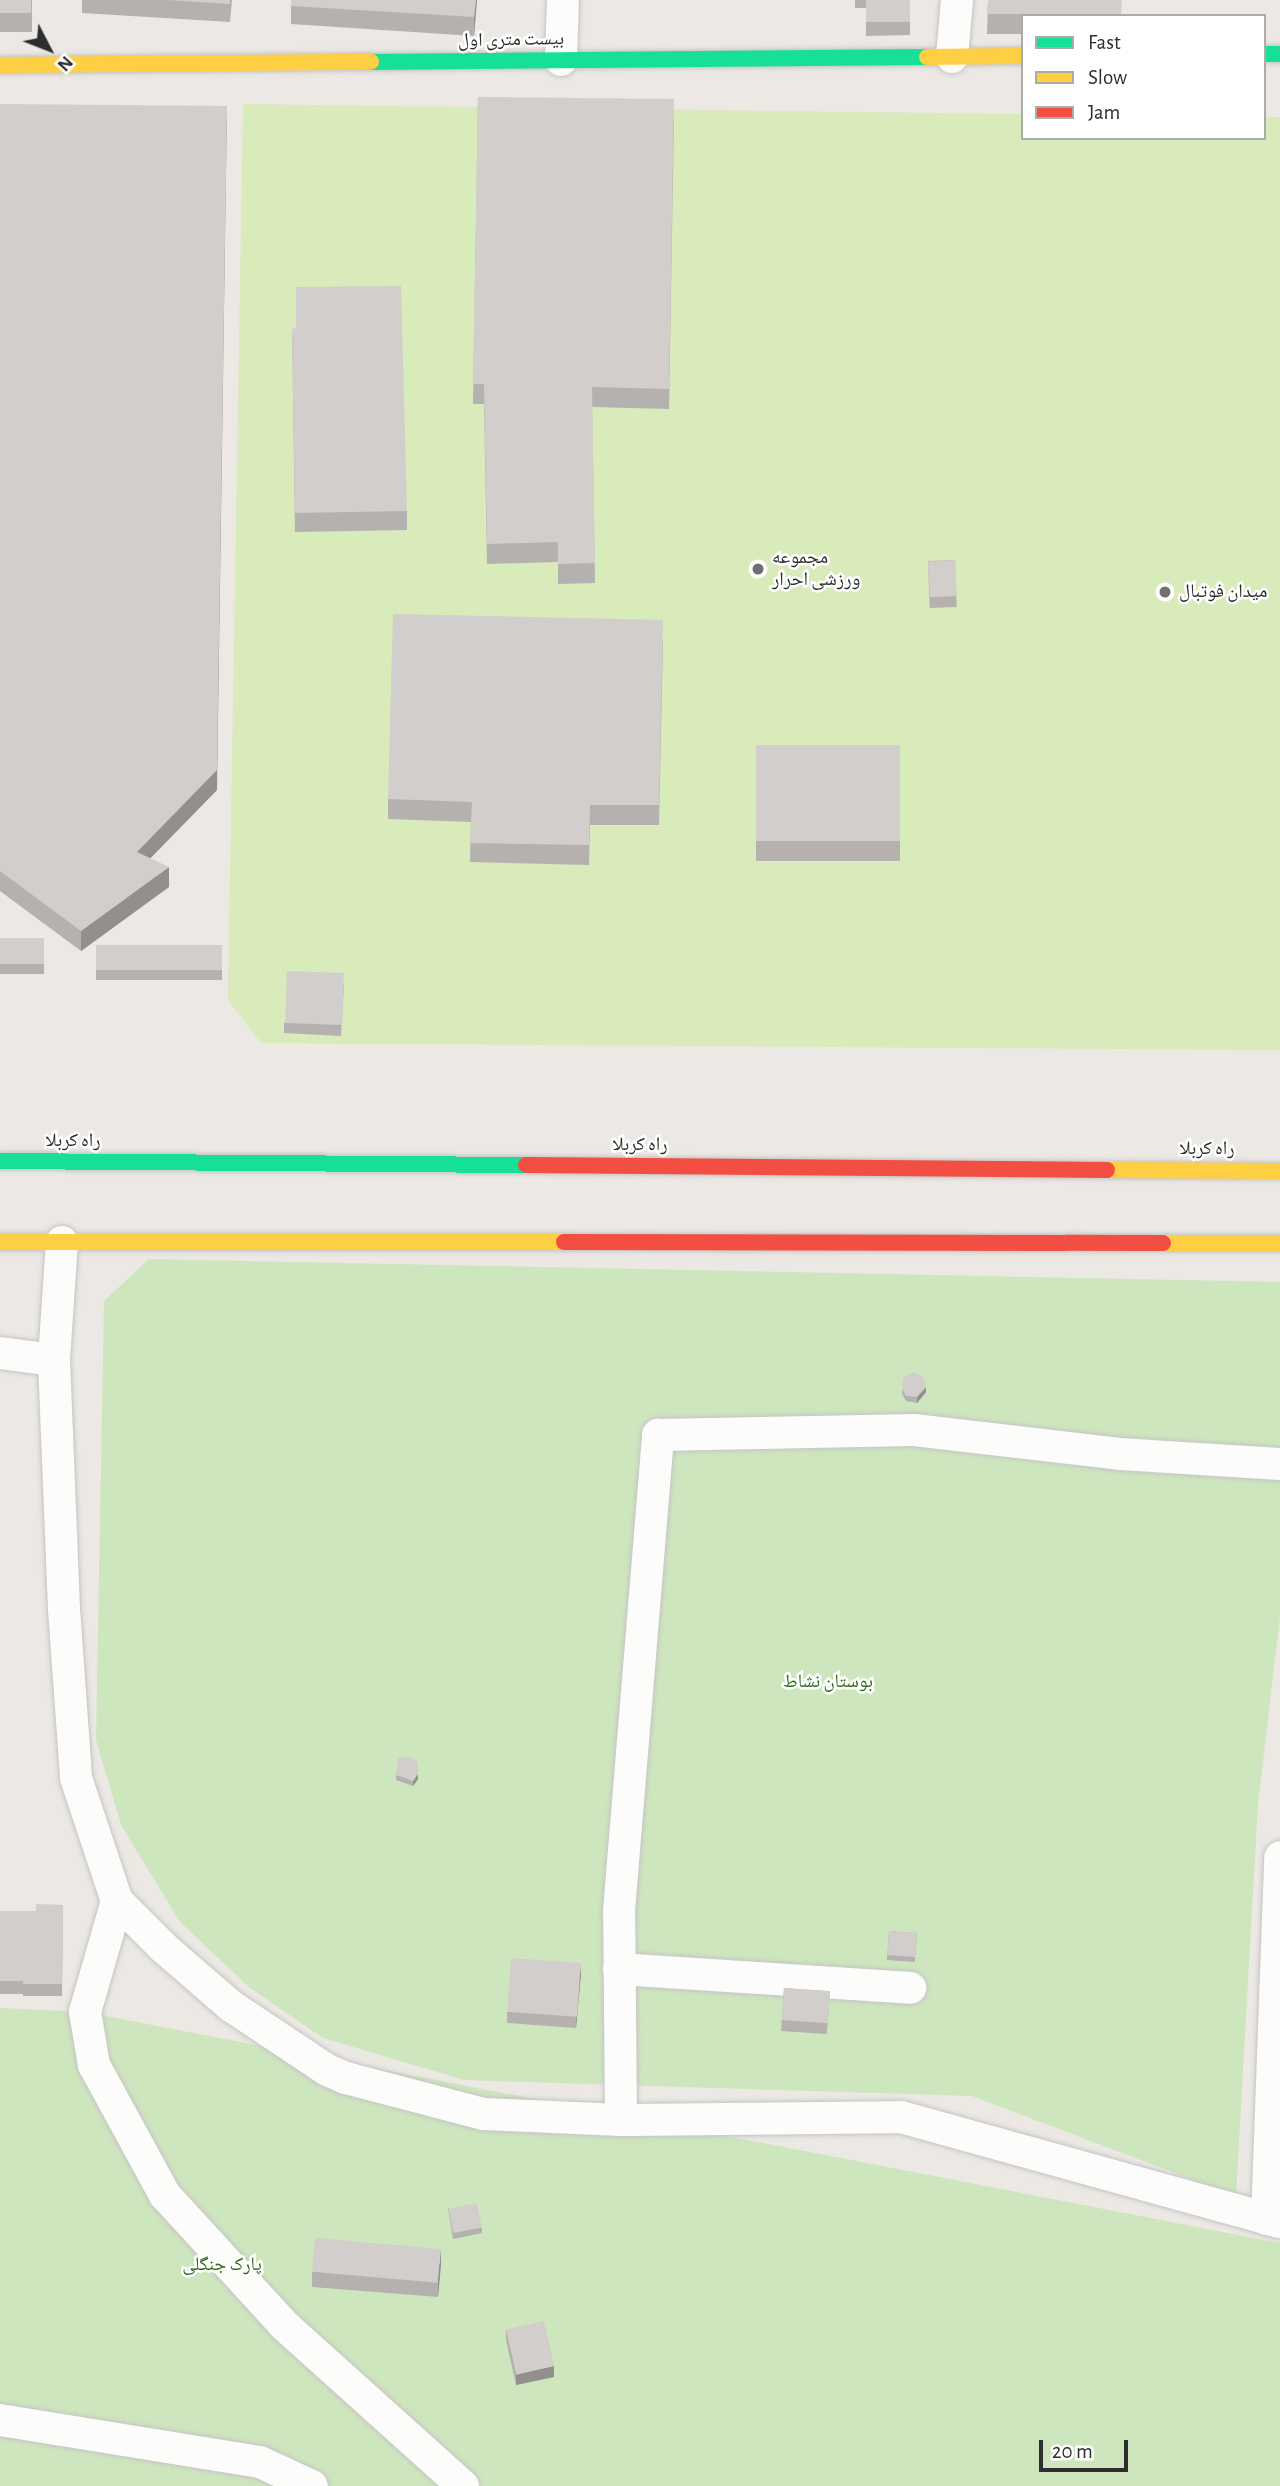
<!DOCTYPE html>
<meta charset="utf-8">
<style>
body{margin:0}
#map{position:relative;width:1280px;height:2486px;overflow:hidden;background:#ece8e4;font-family:"Alegreya Sans","Noto Naskh Arabic",sans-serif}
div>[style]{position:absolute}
.green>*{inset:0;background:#cee6be}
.pitch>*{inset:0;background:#d9eabb}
.roads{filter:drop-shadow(0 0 2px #c5c4c5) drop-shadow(0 0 2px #c5c4c5)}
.street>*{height:32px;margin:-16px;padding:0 16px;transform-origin:16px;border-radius:16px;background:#fcfcfb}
.fast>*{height:16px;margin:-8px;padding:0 8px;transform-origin:8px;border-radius:8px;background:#16e098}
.slow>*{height:16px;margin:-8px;padding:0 8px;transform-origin:8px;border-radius:8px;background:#ffcf43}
.jam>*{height:16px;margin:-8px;padding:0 8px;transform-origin:8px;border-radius:8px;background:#f24e42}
.wall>*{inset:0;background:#b4b1af;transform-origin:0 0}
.shaded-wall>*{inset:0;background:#92908e}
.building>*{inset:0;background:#d1cecb;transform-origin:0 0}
.dots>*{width:19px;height:19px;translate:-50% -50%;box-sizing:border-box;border:4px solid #fff;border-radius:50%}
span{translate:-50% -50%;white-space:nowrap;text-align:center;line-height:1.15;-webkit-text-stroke:5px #fff;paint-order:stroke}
.street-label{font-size:19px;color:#2e2e2e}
.poi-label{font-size:19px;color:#2e2e2e}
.left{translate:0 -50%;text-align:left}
.park-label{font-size:19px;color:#2c6e1b}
.legend{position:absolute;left:1021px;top:14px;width:245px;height:126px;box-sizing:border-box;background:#fff;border:2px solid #ababab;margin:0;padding:9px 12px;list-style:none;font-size:21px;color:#2e2e2e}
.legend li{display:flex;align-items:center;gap:14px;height:35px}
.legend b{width:35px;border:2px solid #ababab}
.north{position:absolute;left:14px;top:14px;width:70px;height:70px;-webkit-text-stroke:5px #fff;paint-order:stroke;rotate:132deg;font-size:19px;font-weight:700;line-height:28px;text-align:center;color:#2e2e2e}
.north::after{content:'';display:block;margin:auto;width:24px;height:32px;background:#2e2e2e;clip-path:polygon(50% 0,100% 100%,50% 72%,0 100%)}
.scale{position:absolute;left:1039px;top:2440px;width:89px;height:32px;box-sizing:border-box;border:4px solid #2e2e2e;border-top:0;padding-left:9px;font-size:21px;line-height:24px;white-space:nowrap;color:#2e2e2e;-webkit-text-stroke:5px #fff;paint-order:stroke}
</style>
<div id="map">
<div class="green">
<div style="clip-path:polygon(149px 1259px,1280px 1282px,1280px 1617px,1258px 1804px,1236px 2196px,972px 2096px,464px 2080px,323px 2038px,250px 1988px,180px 1922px,121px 1825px,96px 1740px,104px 1301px)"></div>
<div style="clip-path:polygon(0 2008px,85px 2012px,1280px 2243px,1280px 2486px,0 2486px)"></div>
</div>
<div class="pitch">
<div style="clip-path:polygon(243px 104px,1023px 114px,1023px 138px,1264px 138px,1264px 117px,1280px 117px,1280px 1050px,261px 1043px,228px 1000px)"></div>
</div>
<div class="roads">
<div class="street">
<div style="left:952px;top:57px;width:57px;rotate:-85deg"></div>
<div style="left:561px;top:60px;width:60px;rotate:-88.1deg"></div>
<div style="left:62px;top:1242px;width:118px;rotate:93.9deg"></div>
<div style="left:54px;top:1360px;width:249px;rotate:87.7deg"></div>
<div style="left:64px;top:1609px;width:169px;rotate:85.9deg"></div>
<div style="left:76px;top:1778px;width:130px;rotate:71.6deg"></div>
<div style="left:117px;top:1901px;width:116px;rotate:106.1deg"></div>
<div style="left:85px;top:2012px;width:54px;rotate:80.4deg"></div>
<div style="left:94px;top:2065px;width:148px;rotate:61.4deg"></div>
<div style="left:165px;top:2195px;width:176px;rotate:47.5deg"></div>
<div style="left:284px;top:2325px;width:241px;rotate:42deg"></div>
<div style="left:0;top:1353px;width:54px;rotate:7.4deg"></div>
<div style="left:117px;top:1901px;width:66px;rotate:45deg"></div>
<div style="left:164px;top:1948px;width:89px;rotate:40.9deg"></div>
<div style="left:231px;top:2006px;width:115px;rotate:33.7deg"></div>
<div style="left:327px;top:2070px;width:21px;rotate:23deg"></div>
<div style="left:346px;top:2078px;width:142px;rotate:14.7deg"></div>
<div style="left:483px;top:2114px;width:138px;rotate:2.5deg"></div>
<div style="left:621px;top:2120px;width:280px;rotate:-0.6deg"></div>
<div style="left:901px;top:2117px;width:393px;rotate:15.5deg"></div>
<div style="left:619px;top:1969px;width:292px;rotate:3.7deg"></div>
<div style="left:621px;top:2120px;width:209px;rotate:-90.5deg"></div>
<div style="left:619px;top:1911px;width:478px;rotate:-85.3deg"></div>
<div style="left:658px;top:1435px;width:256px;rotate:-1.1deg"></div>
<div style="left:914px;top:1430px;width:207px;rotate:6.6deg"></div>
<div style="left:1120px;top:1454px;width:160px;rotate:3.6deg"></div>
<div style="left:1267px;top:2219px;width:362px;rotate:-87.9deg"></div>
<div style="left:0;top:2420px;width:263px;rotate:9.2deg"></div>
<div style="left:260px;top:2462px;width:57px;rotate:24.8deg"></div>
</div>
<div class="fast">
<div style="left:1264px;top:54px;width:16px"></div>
<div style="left:371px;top:62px;width:556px;rotate:-0.52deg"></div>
<div style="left:0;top:1161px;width:526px;rotate:0.44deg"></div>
</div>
<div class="slow">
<div style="left:927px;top:57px;width:96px;rotate:-0.6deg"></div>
<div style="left:0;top:65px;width:371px;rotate:-0.5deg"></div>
<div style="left:1107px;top:1170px;width:173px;rotate:0.3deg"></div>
<div style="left:0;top:1242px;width:564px"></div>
<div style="left:1163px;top:1243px;width:117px"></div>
</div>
<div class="jam">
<div style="left:526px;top:1165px;width:581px;rotate:0.49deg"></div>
<div style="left:564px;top:1242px;width:599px;rotate:0.1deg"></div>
</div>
</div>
<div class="wall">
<div style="left:0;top:0;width:32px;height:32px"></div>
<div style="clip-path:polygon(82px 0,232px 0,230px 22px,82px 13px)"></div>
<div style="clip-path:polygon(291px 0,477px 0,474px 36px,291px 24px)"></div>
<div style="clip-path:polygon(855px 0,910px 0,910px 35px,866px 36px,866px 8px,855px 8px)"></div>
<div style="clip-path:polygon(988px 0,1122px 16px,1023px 16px,1023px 34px,987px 34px)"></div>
<div style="clip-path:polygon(478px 97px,674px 119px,669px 409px,592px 407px,595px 583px,558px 584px,558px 562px,487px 564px,484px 404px,473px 404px)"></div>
<div style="clip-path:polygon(0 104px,217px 790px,150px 858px,169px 887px,81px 951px,0 891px)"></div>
<div style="clip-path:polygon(292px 329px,407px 511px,407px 530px,295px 532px)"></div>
<div style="left:955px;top:560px;width:47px;height:27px;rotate:88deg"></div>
<div style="clip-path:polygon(663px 640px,659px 825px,590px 825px,589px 865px,470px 862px,471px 822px,388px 819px,388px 799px)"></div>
<div style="left:900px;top:745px;width:116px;height:144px;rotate:90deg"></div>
<div style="left:0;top:938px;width:44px;height:36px"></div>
<div style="left:96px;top:945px;width:126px;height:35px"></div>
<div style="clip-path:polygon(344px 984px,341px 1036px,284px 1033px,284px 1023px)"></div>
<div style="clip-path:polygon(902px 1389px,926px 1392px,917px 1403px,906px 1401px,902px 1394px)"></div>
<div style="clip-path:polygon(418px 1762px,418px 1779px,413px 1786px,396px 1780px,396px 1775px)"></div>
<div style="clip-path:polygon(63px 1905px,62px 1996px,23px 1996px,23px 1994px,0 1994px,0 1911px,36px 1911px)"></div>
<div style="left:889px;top:1931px;width:28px;height:29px;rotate:4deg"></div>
<div style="clip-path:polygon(581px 1974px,576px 2028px,507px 2023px,507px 2012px)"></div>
<div style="left:784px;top:1988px;width:46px;height:43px;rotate:4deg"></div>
<div style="clip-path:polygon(448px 2208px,482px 2228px,482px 2233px,453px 2239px)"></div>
<div style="clip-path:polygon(441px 2264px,438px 2297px,312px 2287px,312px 2272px)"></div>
<div style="clip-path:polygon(506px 2330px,554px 2377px,516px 2385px,506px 2340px)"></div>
</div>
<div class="shaded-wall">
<div style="clip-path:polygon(476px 0,477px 0,474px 36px,474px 17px)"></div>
<div style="clip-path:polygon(227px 106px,217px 790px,137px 872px,137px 852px)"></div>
<div style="clip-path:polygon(169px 867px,169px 887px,81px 951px,81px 931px)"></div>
<div style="clip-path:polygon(926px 1387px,926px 1392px,917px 1403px,917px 1397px)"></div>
<div style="clip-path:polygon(418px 1774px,418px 1779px,413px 1786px,413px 1781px)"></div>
<div style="clip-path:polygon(581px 1963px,581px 1974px,576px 2028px,576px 2017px)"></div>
<div style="clip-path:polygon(441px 2248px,441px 2264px,438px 2297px,438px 2281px)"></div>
<div style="clip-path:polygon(554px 2366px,554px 2377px,516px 2385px,516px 2375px)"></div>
</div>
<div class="building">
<div style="left:0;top:0;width:31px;height:13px"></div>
<div style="clip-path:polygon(168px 0,230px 0,230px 4px)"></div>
<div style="clip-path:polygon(291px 0,476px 0,474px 17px,291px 6px)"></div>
<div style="left:866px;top:0;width:44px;height:22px"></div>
<div style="clip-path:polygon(988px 0,1122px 0,1121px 16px,1030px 16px,1023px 14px,987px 14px)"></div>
<div style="clip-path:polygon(478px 97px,674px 99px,669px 389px,592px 387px,595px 563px,558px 564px,558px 542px,487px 544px,484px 384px,473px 384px)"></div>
<div style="clip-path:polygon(0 104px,227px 106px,217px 770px,137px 852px,169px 867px,81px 931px,0 871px)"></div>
<div style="clip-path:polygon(401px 286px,407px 511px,295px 513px,292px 329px,296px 328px,296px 287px)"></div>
<div style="left:955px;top:560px;width:36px;height:27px;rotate:87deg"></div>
<div style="clip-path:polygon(393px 614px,663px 620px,659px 805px,590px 805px,589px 845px,470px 843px,472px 802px,388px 799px)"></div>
<div style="left:900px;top:745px;width:96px;height:144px;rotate:90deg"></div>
<div style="left:0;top:938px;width:44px;height:26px"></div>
<div style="left:96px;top:945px;width:126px;height:25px"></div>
<div style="left:287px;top:971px;width:57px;height:52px;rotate:2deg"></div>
<div style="clip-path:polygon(914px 1372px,923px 1377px,926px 1387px,917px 1397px,906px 1396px,902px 1389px,903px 1378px)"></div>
<div style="clip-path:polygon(410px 1757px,418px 1762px,418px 1774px,413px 1781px,396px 1775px,398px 1758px)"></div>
<div style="clip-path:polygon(36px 1904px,63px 1905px,62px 1984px,23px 1984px,23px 1981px,0 1981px,0 1911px,36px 1911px)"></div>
<div style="left:889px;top:1931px;width:28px;height:24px;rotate:4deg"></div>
<div style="left:511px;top:1958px;width:70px;height:54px;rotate:4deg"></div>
<div style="left:784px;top:1988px;width:46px;height:32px;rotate:4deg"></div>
<div style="left:477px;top:2203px;width:25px;height:29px;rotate:79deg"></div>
<div style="left:315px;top:2238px;width:126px;height:34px;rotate:5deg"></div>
<div style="left:544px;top:2321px;width:46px;height:39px;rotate:77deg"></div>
</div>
<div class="dots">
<div style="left:758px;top:569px;background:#706f6e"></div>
<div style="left:1165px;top:592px;background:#706f6e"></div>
</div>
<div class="street-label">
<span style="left:511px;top:40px;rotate:-1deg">بیست متری اول</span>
<span style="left:73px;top:1141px">راه کربلا</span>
<span style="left:640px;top:1145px">راه کربلا</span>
<span style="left:1207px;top:1149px">راه کربلا</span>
</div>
<div class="poi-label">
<span class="left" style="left:772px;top:569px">مجموعه<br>ورزشی احرار</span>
<span class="left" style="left:1179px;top:592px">میدان فوتبال</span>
</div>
<div class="park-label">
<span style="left:828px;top:1682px">بوستان نشاط</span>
<span style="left:222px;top:2265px">پارک جنگلی</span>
</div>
<ul class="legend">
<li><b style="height:9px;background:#16e098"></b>Fast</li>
<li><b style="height:9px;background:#ffcf43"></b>Slow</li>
<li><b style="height:9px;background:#f24e42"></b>Jam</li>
</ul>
<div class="north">N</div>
<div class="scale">20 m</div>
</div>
